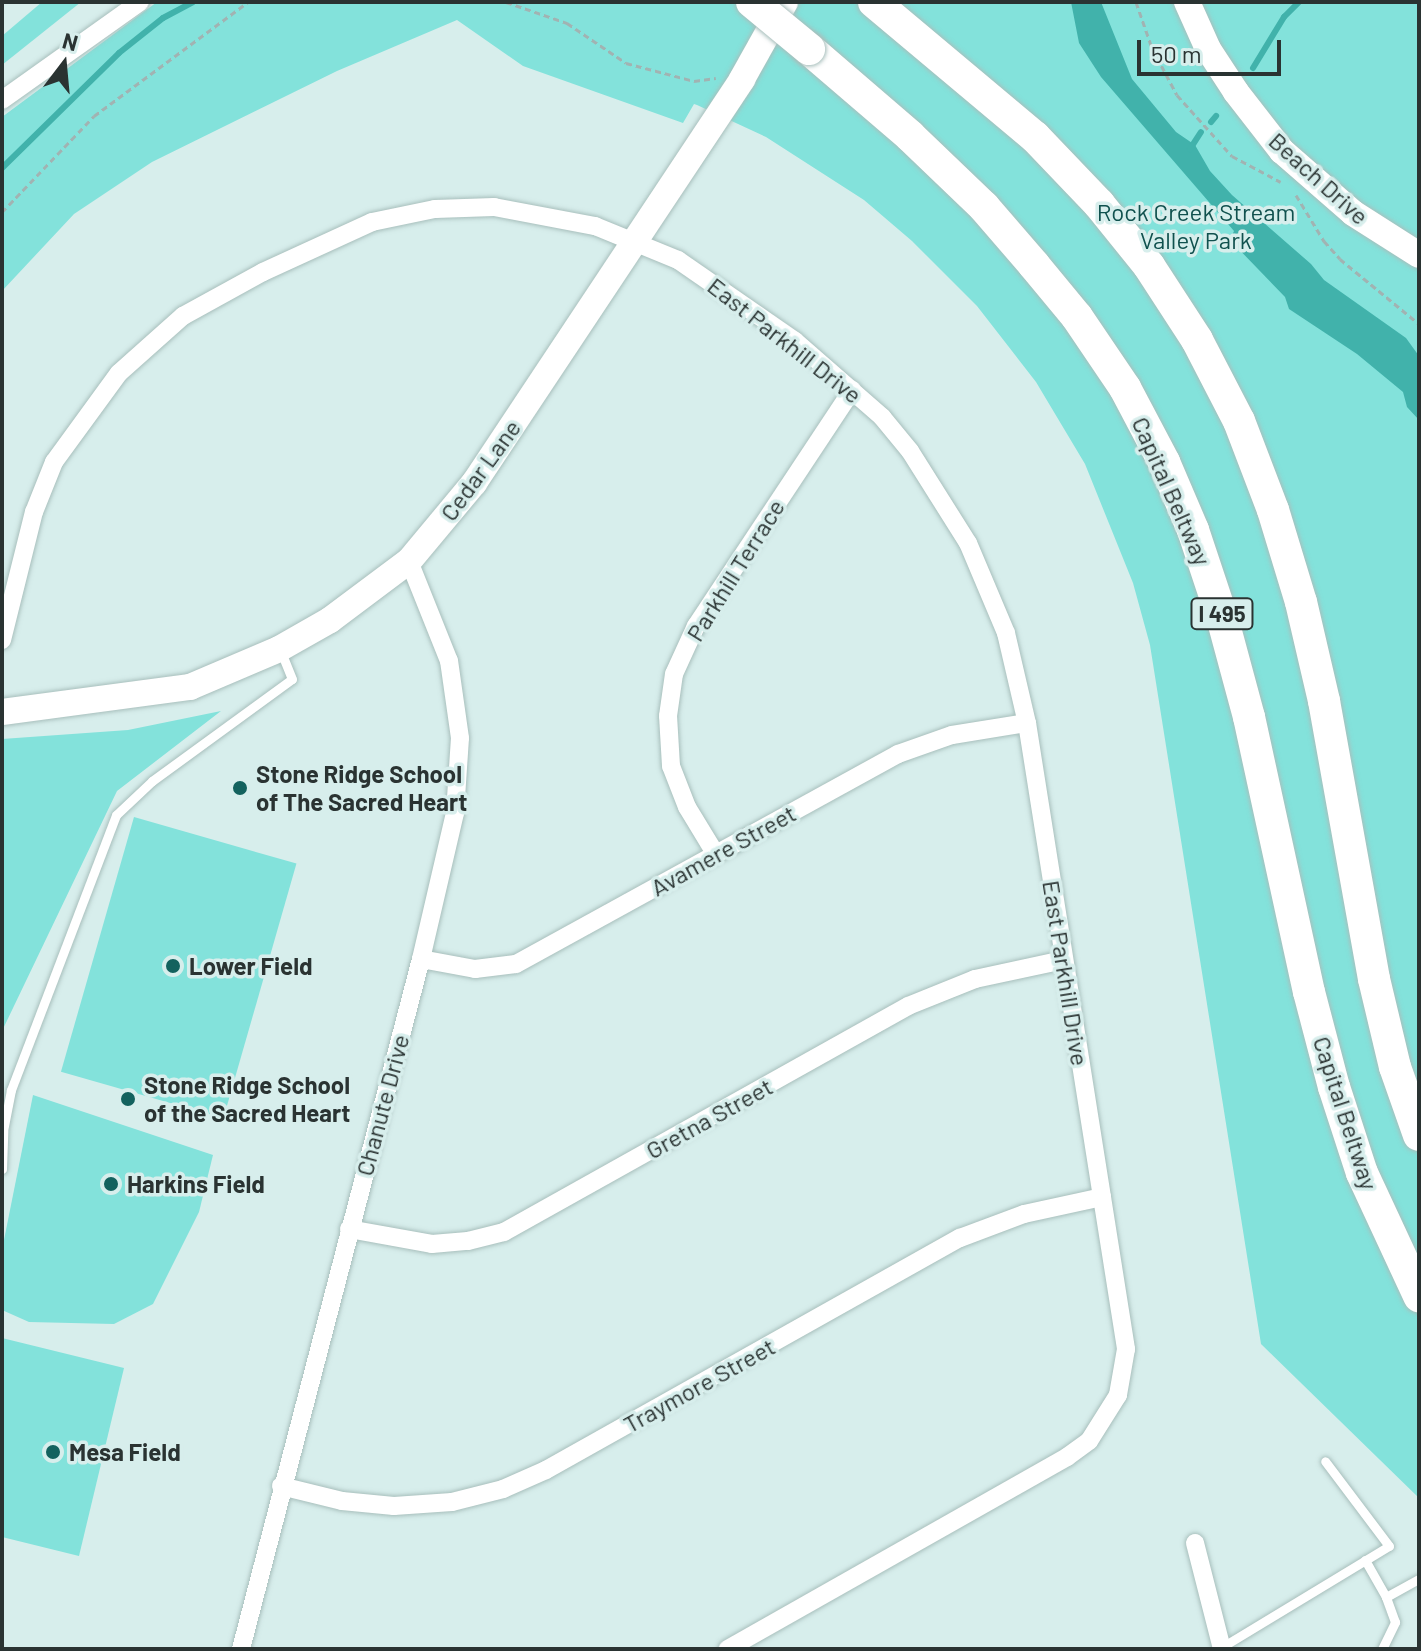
<!DOCTYPE html>
<style>
body{margin:0}
#map{position:relative;width:1421px;height:1651px;overflow:hidden;background:#d7eeec;font-family:Barlow,sans-serif}
div>[style]{position:absolute}
.green>*{inset:0;background:#83e2db;transform-origin:0 0}
.water>*{inset:0;background:#41b2ab}
.stream>*{height:6px;margin:-3px;padding:0 3px;transform-origin:3px;border-radius:3px;background:#41b2ab}
.path>*{height:3px;margin-top:-1.5px;transform-origin:0;background:repeating-linear-gradient(90deg,#a1b3b2 0 6px,transparent 0 10px)}
.roads{filter:drop-shadow(0 0 2px #a8bfbc) drop-shadow(0 0 2px #a8bfbc)}
.lane>*{height:9px;margin:-4.5px;padding:0 4.5px;transform-origin:4.5px;border-radius:4.5px;background:#fff}
.street>*{height:18px;margin:-9px;padding:0 9px;transform-origin:9px;border-radius:9px;background:#fff}
.secondary>*{height:26px;margin:-13px;padding:0 13px;transform-origin:13px;border-radius:13px;background:#fff}
.highway>*{height:32px;margin:-16px;padding:0 16px;transform-origin:16px;border-radius:16px;background:#fff}
.bridges{filter:drop-shadow(0 0 2px #a8bfbc) drop-shadow(0 0 2px #a8bfbc)}
.highway-bridge>*{height:32px;margin:-16px;padding:0 16px;transform-origin:16px;border-radius:16px;background:#fff}
.dots>*{width:22px;height:22px;translate:-50% -50%;box-sizing:border-box;border:4px solid #d7eeec;border-radius:50%}
span{translate:-50% -50%;white-space:nowrap;text-align:center;line-height:1.15;-webkit-text-stroke:7px #d7eeec;paint-order:stroke}
.shield-label span{padding:2px 6px;background:#d7eeec;border:2px solid;border-radius:6px;-webkit-text-stroke-width:0}
.shield-label{font-size:22px;color:#2a3332;font-weight:700}
.street-label{font-size:24px;color:#2a3332}
.park-label{font-size:24px;color:#10514e}
.poi-label{font-size:24px;color:#2a3332;font-weight:700}
.left{translate:0 -50%;text-align:left}
.frame{position:absolute;inset:0;border:4px solid #2a3332;pointer-events:none}
.north{position:absolute;left:24px;top:24px;width:80px;height:80px;-webkit-text-stroke:6px #d7eeec;paint-order:stroke;rotate:16deg;font-size:22px;font-weight:700;line-height:32px;text-align:center;color:#2a3332}
.north::after{content:'';display:block;margin:auto;width:28px;height:36px;background:#2a3332;clip-path:polygon(50% 0,100% 100%,50% 72%,0 100%)}
.scale{position:absolute;left:1137px;top:40px;width:144px;height:36px;box-sizing:border-box;border:4px solid #2a3332;border-top:0;padding-left:10px;font-size:24px;line-height:28px;white-space:nowrap;color:#2a3332;-webkit-text-stroke:6px #d7eeec;paint-order:stroke}
</style>
<div id="map">
<div class="green">
<div style="clip-path:polygon(42px 2px,81px 2px,2px 65px,2px 36px)"></div>
<div style="clip-path:polygon(157px 2px,1419px 2px,1419px 1498px,1261px 1344px,1150px 645px,1133px 583px,1085px 464px,1036px 382px,977px 306px,912px 241px,864px 200px,766px 137px,697px 105px,694px 104px,683px 123px,523px 66px,457px 20px,337px 71px,152px 162px,74px 214px,2px 291px,2px 117px)"></div>
<div style="clip-path:polygon(221px 711px,117px 791px,2px 1031px,2px 739px,128px 730px)"></div>
<div style="left:134px;top:817px;width:169px;height:265px;rotate:16deg"></div>
<div style="clip-path:polygon(33px 1095px,213px 1155px,199px 1212px,153px 1304px,114px 1324px,29px 1322px,2px 1310px,2px 1250px)"></div>
<div style="clip-path:polygon(2px 1338px,124px 1368px,79px 1556px,2px 1537px)"></div>
</div>
<div class="water">
<div style="clip-path:polygon(1071px 2px,1101px 2px,1132px 79px,1176px 132px,1195px 145px,1210px 171px,1232px 195px,1311px 264px,1324px 280px,1406px 338px,1419px 356px,1419px 420px,1407px 407px,1403px 392px,1357px 354px,1289px 309px,1285px 297px,1230px 240px,1234px 231px,1101px 77px,1079px 43px)"></div>
</div>
<div class="stream">
<div style="left:1253px;top:68px;width:60px;rotate:-58.7deg"></div>
<div style="left:1284px;top:17px;width:21px;rotate:-45deg"></div>
<div style="left:1211px;top:122px;width:8px;rotate:-50deg"></div>
<div style="left:1190px;top:149px;width:20px;rotate:-57deg"></div>
<div style="left:2px;top:168px;width:164px;rotate:-44.5deg"></div>
<div style="left:119px;top:53px;width:56px;rotate:-38.5deg"></div>
<div style="left:163px;top:18px;width:34px;rotate:-28deg"></div>
</div>
<div class="path">
<div style="left:506px;top:2px;width:65px;rotate:19deg"></div>
<div style="left:567px;top:23px;width:71px;rotate:34.1deg"></div>
<div style="left:626px;top:63px;width:70px;rotate:14.8deg"></div>
<div style="left:694px;top:81px;width:22px;rotate:-8deg"></div>
<div style="left:1136px;top:2px;width:49px;rotate:70.8deg"></div>
<div style="left:1152px;top:48px;width:53px;rotate:62deg"></div>
<div style="left:1177px;top:95px;width:82px;rotate:48deg"></div>
<div style="left:1232px;top:156px;width:55px;rotate:28deg"></div>
<div style="left:1296px;top:195px;width:54px;rotate:58.7deg"></div>
<div style="left:1324px;top:241px;width:24px;rotate:48deg"></div>
<div style="left:1340px;top:259px;width:102px;rotate:39.4deg"></div>
<div style="left:2px;top:212px;width:133px;rotate:-46.2deg"></div>
<div style="left:94px;top:116px;width:192px;rotate:-36.5deg"></div>
</div>
<div class="roads">
<div class="lane">
<div style="left:2px;top:1169px;width:38px;rotate:-88deg"></div>
<div style="left:3px;top:1131px;width:42px;rotate:-79deg"></div>
<div style="left:11px;top:1090px;width:294px;rotate:-69.1deg"></div>
<div style="left:116px;top:815px;width:50px;rotate:-43.4deg"></div>
<div style="left:152px;top:781px;width:173px;rotate:-36.1deg"></div>
<div style="left:292px;top:679px;width:31px;rotate:-112deg"></div>
<div style="left:1365px;top:1560px;width:43px;rotate:60.4deg"></div>
<div style="left:1386px;top:1597px;width:38px;rotate:-29deg"></div>
<div style="left:1222px;top:1647px;width:195px;rotate:-31.2deg"></div>
<div style="left:1389px;top:1546px;width:106px;rotate:-127deg"></div>
<div style="left:1382px;top:1649px;width:30px;rotate:-64deg"></div>
<div style="left:1395px;top:1622px;width:27px;rotate:-110deg"></div>
</div>
<div class="street">
<div style="left:2px;top:100px;width:169px;rotate:-35.4deg"></div>
<div style="left:2px;top:640px;width:132px;rotate:-76deg"></div>
<div style="left:34px;top:512px;width:54px;rotate:-68.2deg"></div>
<div style="left:54px;top:462px;width:110px;rotate:-53.9deg"></div>
<div style="left:119px;top:373px;width:86px;rotate:-41.7deg"></div>
<div style="left:183px;top:316px;width:91px;rotate:-28.8deg"></div>
<div style="left:263px;top:272px;width:120px;rotate:-24.6deg"></div>
<div style="left:372px;top:222px;width:64px;rotate:-11.7deg"></div>
<div style="left:435px;top:209px;width:59px;rotate:-1.9deg"></div>
<div style="left:494px;top:207px;width:103px;rotate:10.7deg"></div>
<div style="left:595px;top:226px;width:90px;rotate:22.3deg"></div>
<div style="left:678px;top:260px;width:142px;rotate:34.7deg"></div>
<div style="left:795px;top:341px;width:116px;rotate:41.1deg"></div>
<div style="left:882px;top:417px;width:44px;rotate:50.5deg"></div>
<div style="left:910px;top:451px;width:109px;rotate:57.8deg"></div>
<div style="left:968px;top:543px;width:98px;rotate:67.1deg"></div>
<div style="left:1006px;top:633px;width:92px;rotate:76.9deg"></div>
<div style="left:1027px;top:723px;width:634px;rotate:81.01deg"></div>
<div style="left:1126px;top:1349px;width:47px;rotate:99.9deg"></div>
<div style="left:1118px;top:1395px;width:54px;rotate:122.2deg"></div>
<div style="left:1089px;top:1441px;width:27px;rotate:144deg"></div>
<div style="left:1067px;top:1457px;width:390px;rotate:150.5deg"></div>
<div style="left:715px;top:853px;width:54px;rotate:-121.3deg"></div>
<div style="left:687px;top:807px;width:44px;rotate:-111.3deg"></div>
<div style="left:671px;top:766px;width:50px;rotate:-93.4deg"></div>
<div style="left:668px;top:716px;width:42px;rotate:-81.9deg"></div>
<div style="left:674px;top:674px;width:53px;rotate:-65.4deg"></div>
<div style="left:696px;top:626px;width:283px;rotate:-56.5deg"></div>
<div style="left:421px;top:959px;width:55px;rotate:10.5deg"></div>
<div style="left:475px;top:969px;width:41px;rotate:-7deg"></div>
<div style="left:516px;top:964px;width:436px;rotate:-28.8deg"></div>
<div style="left:898px;top:754px;width:57px;rotate:-19.4deg"></div>
<div style="left:952px;top:735px;width:76px;rotate:-9.1deg"></div>
<div style="left:349px;top:1229px;width:84px;rotate:10.2deg"></div>
<div style="left:432px;top:1244px;width:36px;rotate:-5deg"></div>
<div style="left:468px;top:1241px;width:37px;rotate:-14deg"></div>
<div style="left:504px;top:1232px;width:463px;rotate:-29.2deg"></div>
<div style="left:908px;top:1006px;width:72px;rotate:-21.9deg"></div>
<div style="left:975px;top:979px;width:91px;rotate:-12.1deg"></div>
<div style="left:281px;top:1486px;width:63px;rotate:13.8deg"></div>
<div style="left:342px;top:1501px;width:52px;rotate:5.5deg"></div>
<div style="left:394px;top:1506px;width:58px;rotate:-3.9deg"></div>
<div style="left:452px;top:1502px;width:53px;rotate:-14.3deg"></div>
<div style="left:503px;top:1489px;width:47px;rotate:-23.8deg"></div>
<div style="left:546px;top:1470px;width:475px;rotate:-29.3deg"></div>
<div style="left:960px;top:1238px;width:68px;rotate:-20.6deg"></div>
<div style="left:1024px;top:1214px;width:80px;rotate:-12.3deg"></div>
<div style="left:1195px;top:1543px;width:109px;rotate:75.7deg"></div>
<div style="left:241px;top:1649px;width:713px;rotate:-75.38deg"></div>
<div style="left:421px;top:959px;width:150px;rotate:-76.9deg"></div>
<div style="left:455px;top:813px;width:75px;rotate:-86.2deg"></div>
<div style="left:460px;top:738px;width:78px;rotate:-98.1deg"></div>
<div style="left:449px;top:661px;width:108px;rotate:-111.8deg"></div>
</div>
<div class="secondary">
<div style="left:1187px;top:2px;width:51px;rotate:65.9deg"></div>
<div style="left:1208px;top:49px;width:51px;rotate:56.9deg"></div>
<div style="left:1236px;top:92px;width:75px;rotate:52.1deg"></div>
<div style="left:1282px;top:151px;width:94px;rotate:41.1deg"></div>
<div style="left:1353px;top:213px;width:78px;rotate:32.5deg"></div>
<div style="left:2px;top:712px;width:190px;rotate:-7.6deg"></div>
<div style="left:190px;top:687px;width:97px;rotate:-23.1deg"></div>
<div style="left:279px;top:649px;width:59px;rotate:-29.6deg"></div>
<div style="left:330px;top:620px;width:99px;rotate:-36.8deg"></div>
<div style="left:409px;top:561px;width:102px;rotate:-50.2deg"></div>
<div style="left:474px;top:483px;width:485px;rotate:-56.4deg"></div>
<div style="left:742px;top:79px;width:88px;rotate:-60.8deg"></div>
</div>
<div class="highway">
<div style="left:874px;top:2px;width:210px;rotate:40deg"></div>
<div style="left:1035px;top:137px;width:93px;rotate:46.3deg"></div>
<div style="left:1099px;top:204px;width:80px;rotate:51.1deg"></div>
<div style="left:1149px;top:266px;width:88px;rotate:57deg"></div>
<div style="left:1197px;top:340px;width:91px;rotate:62.6deg"></div>
<div style="left:1239px;top:421px;width:95px;rotate:69.1deg"></div>
<div style="left:1273px;top:510px;width:96px;rotate:73.1deg"></div>
<div style="left:1301px;top:602px;width:102px;rotate:76.9deg"></div>
<div style="left:1324px;top:701px;width:282px;rotate:79.8deg"></div>
<div style="left:1374px;top:979px;width:90px;rotate:76.6deg"></div>
<div style="left:1395px;top:1067px;width:72px;rotate:70.6deg"></div>
<div style="left:809px;top:49px;width:133px;rotate:40.7deg"></div>
<div style="left:910px;top:136px;width:103px;rotate:43.8deg"></div>
<div style="left:984px;top:207px;width:77px;rotate:49.2deg"></div>
<div style="left:1034px;top:265px;width:67px;rotate:50.4deg"></div>
<div style="left:1077px;top:317px;width:86px;rotate:55.9deg"></div>
<div style="left:1125px;top:388px;width:84px;rotate:62.2deg"></div>
<div style="left:1164px;top:462px;width:74px;rotate:66.9deg"></div>
<div style="left:1193px;top:530px;width:92px;rotate:71.6deg"></div>
<div style="left:1222px;top:617px;width:104px;rotate:74.9deg"></div>
<div style="left:1249px;top:717px;width:281px;rotate:77.7deg"></div>
<div style="left:1309px;top:992px;width:98px;rotate:75.3deg"></div>
<div style="left:1334px;top:1087px;width:90px;rotate:72deg"></div>
<div style="left:1362px;top:1173px;width:136px;rotate:65.1deg"></div>
</div>
</div>
<div class="bridges">
<div class="highway-bridge">
<div style="left:752px;top:2px;width:74px;rotate:39.5deg"></div>
</div>
</div>
<div class="dots">
<div style="left:240px;top:788px;background:#13625e"></div>
<div style="left:173px;top:966px;background:#13625e"></div>
<div style="left:128px;top:1099px;background:#13625e"></div>
<div style="left:111px;top:1184px;background:#13625e"></div>
<div style="left:53px;top:1452px;background:#13625e"></div>
</div>
<div class="shield-label">
<span style="left:1222px;top:614px">I 495</span>
</div>
<div class="street-label">
<span style="left:1319px;top:178px;rotate:42deg">Beach Drive</span>
<span style="left:785px;top:340px;rotate:38deg">East Parkhill Drive</span>
<span style="left:480px;top:470px;rotate:-54deg">Cedar Lane</span>
<span style="left:1172px;top:491px;rotate:66deg">Capital Beltway</span>
<span style="left:735px;top:570px;rotate:-58deg">Parkhill Terrace</span>
<span style="left:723px;top:850px;rotate:-29deg">Avamere Street</span>
<span style="left:1066px;top:973px;rotate:81deg">East Parkhill Drive</span>
<span style="left:382px;top:1105px;rotate:-75deg">Chanute Drive</span>
<span style="left:1346px;top:1113px;rotate:72deg">Capital Beltway</span>
<span style="left:709px;top:1118px;rotate:-29deg">Gretna Street</span>
<span style="left:699px;top:1385px;rotate:-29deg">Traymore Street</span>
</div>
<div class="park-label">
<span style="left:1196px;top:226px">Rock Creek Stream<br>Valley Park</span>
</div>
<div class="poi-label">
<span class="left" style="left:256px;top:788px">Stone Ridge School<br>of The Sacred Heart</span>
<span class="left" style="left:189px;top:966px">Lower Field</span>
<span class="left" style="left:144px;top:1099px">Stone Ridge School<br>of the Sacred Heart</span>
<span class="left" style="left:127px;top:1184px">Harkins Field</span>
<span class="left" style="left:69px;top:1452px">Mesa Field</span>
</div>
<div class="frame"></div>
<div class="north">N</div>
<div class="scale">50 m</div>
</div>
